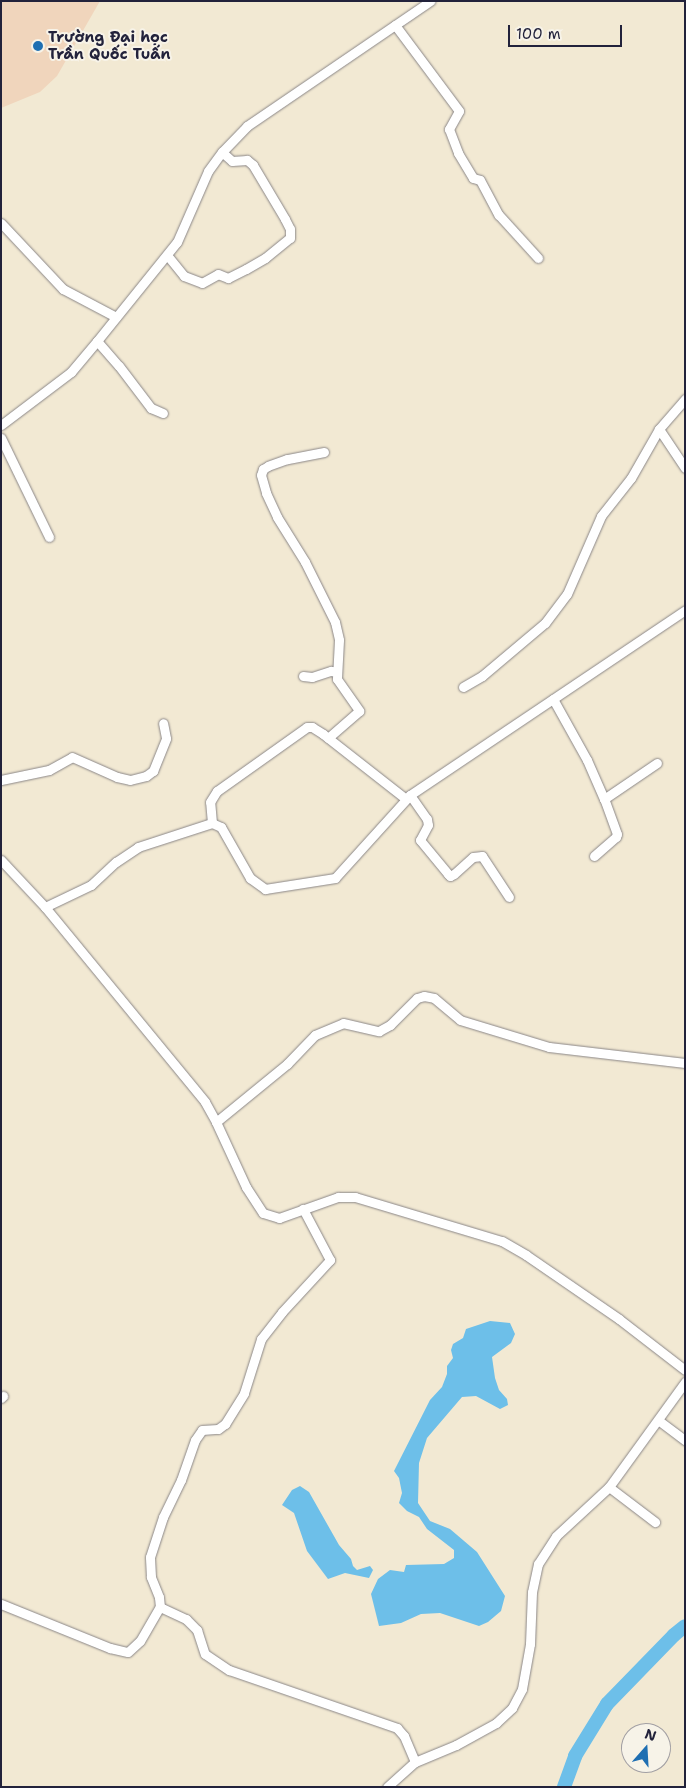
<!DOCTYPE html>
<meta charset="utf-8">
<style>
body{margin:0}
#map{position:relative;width:686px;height:1788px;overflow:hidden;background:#f2e9d3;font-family:"Shantell Sans",sans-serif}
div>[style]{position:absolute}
.built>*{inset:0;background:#f0d5bc}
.water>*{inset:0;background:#6dbfe9}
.river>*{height:14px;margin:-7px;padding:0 7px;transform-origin:7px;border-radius:7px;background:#6dbfe9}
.roads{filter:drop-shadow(0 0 1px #8a8687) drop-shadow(0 0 1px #8a8687)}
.street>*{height:9px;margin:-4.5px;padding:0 4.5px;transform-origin:4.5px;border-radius:4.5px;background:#fff}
.dots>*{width:14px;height:14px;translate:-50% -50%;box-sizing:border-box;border:2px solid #f7f3e8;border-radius:50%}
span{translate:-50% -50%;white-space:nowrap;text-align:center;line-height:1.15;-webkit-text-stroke:4px #f7f3e8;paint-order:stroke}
.poi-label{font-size:15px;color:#22223b;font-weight:700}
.left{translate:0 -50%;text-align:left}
.frame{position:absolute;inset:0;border:2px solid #22223b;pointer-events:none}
.north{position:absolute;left:621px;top:1723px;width:50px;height:50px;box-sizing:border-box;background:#f7f3e8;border:1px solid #a29fa3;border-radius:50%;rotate:19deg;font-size:14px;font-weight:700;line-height:20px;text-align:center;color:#22223b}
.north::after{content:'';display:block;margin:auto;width:18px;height:22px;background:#1f6fb2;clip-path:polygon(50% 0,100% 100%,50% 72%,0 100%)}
.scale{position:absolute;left:508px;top:25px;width:114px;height:22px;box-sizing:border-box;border:2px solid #22223b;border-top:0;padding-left:6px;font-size:15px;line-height:18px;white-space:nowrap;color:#22223b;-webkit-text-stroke:4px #f7f3e8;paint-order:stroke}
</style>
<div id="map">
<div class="built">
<div style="clip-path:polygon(1px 1px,100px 1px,57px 76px,40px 92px,1px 108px)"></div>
</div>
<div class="water">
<div style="clip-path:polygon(490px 1321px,510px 1323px,515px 1334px,511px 1343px,492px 1357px,495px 1378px,499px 1390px,507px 1399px,508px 1405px,500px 1409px,476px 1396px,462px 1397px,427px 1438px,419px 1463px,418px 1503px,430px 1521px,450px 1529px,477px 1552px,505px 1596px,501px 1611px,488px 1622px,479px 1626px,440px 1613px,421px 1614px,401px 1623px,379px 1626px,371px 1594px,378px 1579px,390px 1570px,404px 1572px,406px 1565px,444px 1564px,454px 1558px,454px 1550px,427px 1529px,419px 1517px,407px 1511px,399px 1503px,402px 1493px,399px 1478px,394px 1471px,430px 1400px,442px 1387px,447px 1374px,447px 1366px,453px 1358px,451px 1350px,453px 1344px,463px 1338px,466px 1329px)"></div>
<div style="clip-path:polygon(300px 1486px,309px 1492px,339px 1545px,351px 1559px,353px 1566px,357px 1570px,370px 1566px,373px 1570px,369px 1578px,345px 1573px,328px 1579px,307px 1551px,294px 1513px,282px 1505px,292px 1490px)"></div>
</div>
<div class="river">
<div style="left:564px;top:1787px;width:33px;rotate:-70deg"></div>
<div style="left:575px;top:1756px;width:61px;rotate:-58.4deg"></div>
<div style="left:607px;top:1704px;width:96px;rotate:-45.8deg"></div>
<div style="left:674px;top:1635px;width:14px;rotate:-39deg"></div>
</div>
<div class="roads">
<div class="street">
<div style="left:395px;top:25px;width:107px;rotate:53.3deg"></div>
<div style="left:459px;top:111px;width:21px;rotate:119deg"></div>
<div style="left:449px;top:129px;width:26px;rotate:69deg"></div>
<div style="left:458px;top:153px;width:29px;rotate:59deg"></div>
<div style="left:473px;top:178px;width:7px;rotate:16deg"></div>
<div style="left:480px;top:180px;width:40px;rotate:62deg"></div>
<div style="left:499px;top:215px;width:58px;rotate:47.8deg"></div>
<div style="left:1px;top:223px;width:91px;rotate:46.8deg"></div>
<div style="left:63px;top:289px;width:60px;rotate:27.8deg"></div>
<div style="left:167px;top:255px;width:27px;rotate:51deg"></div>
<div style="left:184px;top:276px;width:19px;rotate:21deg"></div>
<div style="left:202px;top:283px;width:18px;rotate:-29deg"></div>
<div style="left:218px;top:274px;width:11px;rotate:22deg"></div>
<div style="left:228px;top:278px;width:20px;rotate:-27deg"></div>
<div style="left:246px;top:269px;width:22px;rotate:-30deg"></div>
<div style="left:265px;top:258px;width:32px;rotate:-39deg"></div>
<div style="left:290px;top:238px;width:9px;rotate:-90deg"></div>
<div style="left:290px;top:229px;width:11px;rotate:-117deg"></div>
<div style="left:285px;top:219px;width:63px;rotate:-120.7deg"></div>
<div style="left:253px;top:165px;width:8px;rotate:-140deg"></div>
<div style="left:247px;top:160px;width:15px;rotate:176deg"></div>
<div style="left:232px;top:161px;width:13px;rotate:-138deg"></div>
<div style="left:97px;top:341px;width:33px;rotate:49deg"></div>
<div style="left:119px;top:366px;width:53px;rotate:52.7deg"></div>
<div style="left:151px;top:408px;width:13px;rotate:23deg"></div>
<div style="left:1px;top:425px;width:88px;rotate:-37.1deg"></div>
<div style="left:71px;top:372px;width:40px;rotate:-50deg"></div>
<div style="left:97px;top:341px;width:127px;rotate:-51.1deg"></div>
<div style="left:177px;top:242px;width:77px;rotate:-66.4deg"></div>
<div style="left:208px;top:171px;width:24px;rotate:-54deg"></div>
<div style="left:222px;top:152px;width:36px;rotate:-46deg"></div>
<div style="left:247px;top:126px;width:222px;rotate:-34.3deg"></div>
<div style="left:659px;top:429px;width:40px;rotate:-49deg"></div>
<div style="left:1px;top:438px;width:110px;rotate:64.1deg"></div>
<div style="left:324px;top:452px;width:38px;rotate:169deg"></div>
<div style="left:287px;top:459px;width:20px;rotate:160deg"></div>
<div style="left:268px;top:466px;width:6px;rotate:149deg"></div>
<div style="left:263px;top:469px;width:6px;rotate:108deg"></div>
<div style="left:261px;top:475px;width:19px;rotate:74deg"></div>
<div style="left:266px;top:493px;width:26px;rotate:65deg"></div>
<div style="left:277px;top:517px;width:53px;rotate:58.1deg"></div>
<div style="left:305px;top:562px;width:67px;rotate:63.4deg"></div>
<div style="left:335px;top:622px;width:18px;rotate:77deg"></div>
<div style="left:339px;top:640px;width:39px;rotate:93deg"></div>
<div style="left:337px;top:679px;width:39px;rotate:55deg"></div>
<div style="left:359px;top:711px;width:41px;rotate:138.9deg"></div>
<div style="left:303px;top:676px;width:9px;rotate:6deg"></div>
<div style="left:312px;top:677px;width:20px;rotate:-18deg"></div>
<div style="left:331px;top:671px;width:5px;rotate:11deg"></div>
<div style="left:463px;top:687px;width:22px;rotate:-30deg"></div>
<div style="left:482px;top:676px;width:82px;rotate:-40.1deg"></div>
<div style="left:545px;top:623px;width:36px;rotate:-53deg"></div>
<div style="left:567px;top:594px;width:85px;rotate:-66.4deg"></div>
<div style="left:601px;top:516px;width:48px;rotate:-51.7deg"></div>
<div style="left:631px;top:478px;width:56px;rotate:-60.3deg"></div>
<div style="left:659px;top:429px;width:47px;rotate:56.3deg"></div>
<div style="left:553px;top:699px;width:70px;rotate:60.9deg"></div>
<div style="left:587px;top:760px;width:43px;rotate:66.4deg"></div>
<div style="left:604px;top:799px;width:64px;rotate:-34.2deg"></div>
<div style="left:1px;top:780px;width:49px;rotate:-11.8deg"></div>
<div style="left:49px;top:770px;width:26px;rotate:-29deg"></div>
<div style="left:72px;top:757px;width:49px;rotate:24deg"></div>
<div style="left:117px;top:777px;width:13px;rotate:13deg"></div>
<div style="left:130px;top:780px;width:16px;rotate:-14deg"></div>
<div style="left:146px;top:776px;width:9px;rotate:-36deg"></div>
<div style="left:153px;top:771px;width:35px;rotate:-68deg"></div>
<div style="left:166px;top:738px;width:15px;rotate:-101deg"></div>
<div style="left:410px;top:795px;width:29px;rotate:55deg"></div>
<div style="left:427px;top:819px;width:6px;rotate:81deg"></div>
<div style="left:428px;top:825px;width:17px;rotate:118deg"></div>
<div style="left:420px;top:840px;width:44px;rotate:50.5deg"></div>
<div style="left:448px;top:874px;width:3px;rotate:45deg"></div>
<div style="left:450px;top:876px;width:4px;rotate:-27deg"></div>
<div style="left:454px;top:874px;width:25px;rotate:-42deg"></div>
<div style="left:473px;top:857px;width:9px;rotate:-6deg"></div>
<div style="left:482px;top:856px;width:49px;rotate:56.6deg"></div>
<div style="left:212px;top:823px;width:21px;rotate:-95deg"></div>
<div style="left:210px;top:802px;width:13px;rotate:-58deg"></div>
<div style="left:217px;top:791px;width:110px;rotate:-35.4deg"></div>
<div style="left:307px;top:727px;width:5px"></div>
<div style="left:312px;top:727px;width:13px;rotate:32deg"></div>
<div style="left:323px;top:734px;width:105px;rotate:38.1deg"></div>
<div style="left:594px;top:856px;width:29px;rotate:-41deg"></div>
<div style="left:616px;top:837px;width:3px;rotate:-72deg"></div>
<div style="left:617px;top:834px;width:37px;rotate:-110deg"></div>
<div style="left:1px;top:860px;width:64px;rotate:46.9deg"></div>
<div style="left:45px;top:907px;width:252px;rotate:50.6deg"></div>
<div style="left:205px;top:1102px;width:23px;rotate:61deg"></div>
<div style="left:216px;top:1122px;width:72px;rotate:65.2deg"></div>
<div style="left:246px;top:1187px;width:31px;rotate:57deg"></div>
<div style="left:263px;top:1213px;width:17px;rotate:17deg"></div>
<div style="left:279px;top:1218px;width:63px;rotate:-19.6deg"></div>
<div style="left:338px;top:1197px;width:17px"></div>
<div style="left:355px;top:1197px;width:153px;rotate:16.7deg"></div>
<div style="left:502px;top:1241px;width:28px;rotate:30deg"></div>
<div style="left:526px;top:1255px;width:113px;rotate:34.5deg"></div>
<div style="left:619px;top:1319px;width:83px;rotate:37.7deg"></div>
<div style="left:45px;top:907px;width:51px;rotate:-25.6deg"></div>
<div style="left:91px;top:885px;width:34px;rotate:-43deg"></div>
<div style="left:116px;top:862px;width:27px;rotate:-34deg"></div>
<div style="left:138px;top:847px;width:78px;rotate:-18deg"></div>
<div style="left:212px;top:823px;width:10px;rotate:24deg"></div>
<div style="left:221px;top:827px;width:59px;rotate:60.4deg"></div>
<div style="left:250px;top:878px;width:19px;rotate:36deg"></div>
<div style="left:265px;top:889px;width:71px;rotate:-8.9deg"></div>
<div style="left:335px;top:878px;width:112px;rotate:-47.9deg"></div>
<div style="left:410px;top:795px;width:331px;rotate:-33.9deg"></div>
<div style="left:216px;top:1122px;width:92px;rotate:-39.2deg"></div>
<div style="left:287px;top:1064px;width:40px;rotate:-46deg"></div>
<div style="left:315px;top:1035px;width:30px;rotate:-23deg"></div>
<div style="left:343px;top:1023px;width:37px;rotate:13deg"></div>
<div style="left:379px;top:1031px;width:13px;rotate:-29deg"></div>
<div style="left:390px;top:1025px;width:38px;rotate:-45deg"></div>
<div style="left:417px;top:998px;width:7px;rotate:-16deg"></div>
<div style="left:424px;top:996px;width:10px;rotate:11deg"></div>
<div style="left:434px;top:998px;width:34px;rotate:40deg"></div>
<div style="left:460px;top:1020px;width:93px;rotate:16.9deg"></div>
<div style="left:549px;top:1047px;width:137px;rotate:6.7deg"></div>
<div style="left:1px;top:1398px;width:3px;rotate:-45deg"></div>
<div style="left:658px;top:1420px;width:34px;rotate:37deg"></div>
<div style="left:609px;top:1487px;width:58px;rotate:37.3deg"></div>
<div style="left:1px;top:1604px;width:118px;rotate:22deg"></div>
<div style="left:110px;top:1648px;width:18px;rotate:13deg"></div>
<div style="left:128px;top:1652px;width:16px;rotate:-43deg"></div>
<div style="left:140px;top:1641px;width:39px;rotate:-60deg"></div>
<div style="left:160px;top:1607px;width:29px;rotate:25deg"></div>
<div style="left:186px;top:1619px;width:16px;rotate:45deg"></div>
<div style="left:197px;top:1630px;width:25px;rotate:72deg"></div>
<div style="left:205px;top:1654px;width:29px;rotate:34deg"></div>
<div style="left:229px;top:1670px;width:178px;rotate:19deg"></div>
<div style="left:397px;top:1728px;width:11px;rotate:49deg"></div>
<div style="left:404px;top:1736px;width:28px;rotate:67deg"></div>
<div style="left:160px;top:1607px;width:10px;rotate:-96deg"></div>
<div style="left:159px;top:1597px;width:22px;rotate:-112deg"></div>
<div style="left:151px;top:1577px;width:20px;rotate:-93deg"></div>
<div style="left:150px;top:1557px;width:42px;rotate:-72deg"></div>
<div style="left:163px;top:1517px;width:41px;rotate:-64.1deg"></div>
<div style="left:181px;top:1480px;width:42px;rotate:-70.7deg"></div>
<div style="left:195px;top:1440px;width:12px;rotate:-55deg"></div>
<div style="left:202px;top:1430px;width:16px;rotate:-4deg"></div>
<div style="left:218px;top:1429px;width:9px;rotate:-36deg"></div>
<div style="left:225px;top:1424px;width:36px;rotate:-58deg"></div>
<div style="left:244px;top:1393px;width:57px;rotate:-72.5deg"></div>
<div style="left:261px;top:1339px;width:34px;rotate:-52deg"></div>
<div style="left:282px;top:1312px;width:71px;rotate:-47.3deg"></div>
<div style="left:330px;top:1260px;width:58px;rotate:-117.9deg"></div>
<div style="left:387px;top:1787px;width:38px;rotate:-42deg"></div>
<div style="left:415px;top:1762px;width:44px;rotate:-22.5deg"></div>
<div style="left:456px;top:1745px;width:46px;rotate:-28.8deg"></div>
<div style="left:496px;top:1723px;width:22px;rotate:-43deg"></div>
<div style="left:512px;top:1708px;width:21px;rotate:-62deg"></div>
<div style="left:522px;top:1689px;width:46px;rotate:-79.9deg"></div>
<div style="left:530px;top:1644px;width:52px;rotate:-87.8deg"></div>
<div style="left:532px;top:1592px;width:29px;rotate:-78deg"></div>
<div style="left:538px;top:1564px;width:33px;rotate:-57deg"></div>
<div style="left:556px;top:1536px;width:72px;rotate:-42.8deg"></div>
<div style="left:609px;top:1487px;width:130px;rotate:-54.1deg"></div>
</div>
</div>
<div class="dots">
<div style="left:38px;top:46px;background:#1f6fb2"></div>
</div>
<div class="poi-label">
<span class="left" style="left:48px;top:46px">Trường Đại học<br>Trần Quốc Tuấn</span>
</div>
<div class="frame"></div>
<div class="north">N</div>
<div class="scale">100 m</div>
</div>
